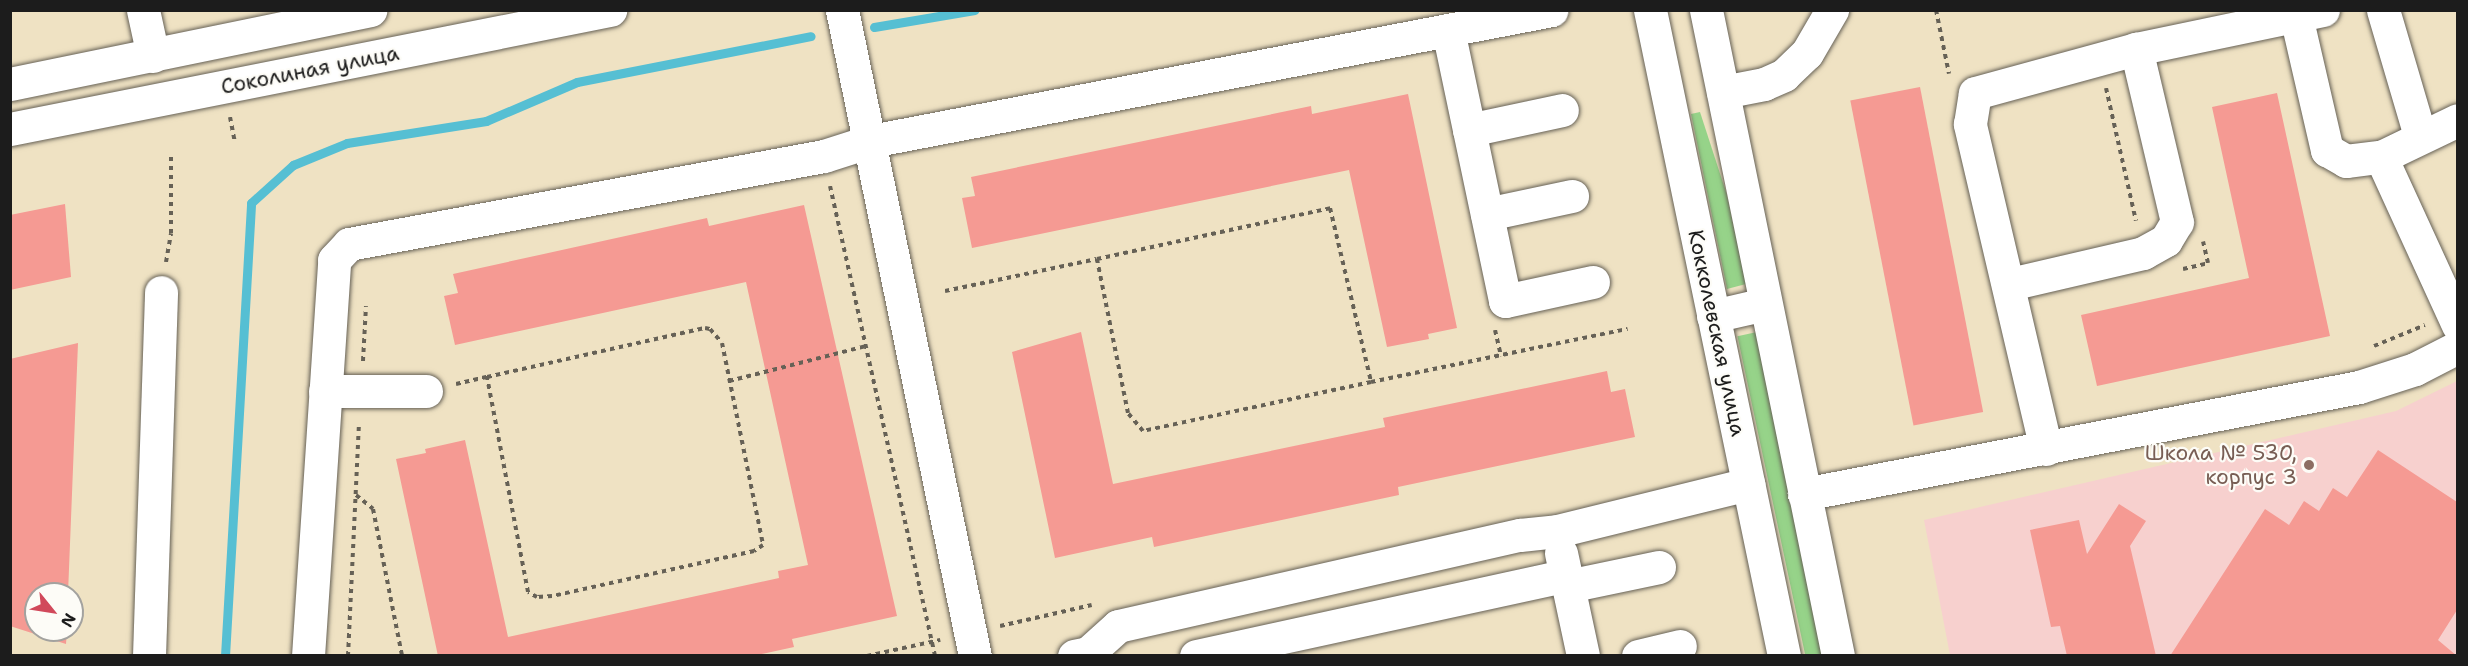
<!DOCTYPE html>
<meta charset="utf-8">
<style>
body{margin:0}
#map{position:relative;width:2468px;height:666px;overflow:hidden;background:#efe2c3;font-family:"Shantell Sans",sans-serif}
div>[style]{position:absolute}
.built>*{inset:0;background:#f7d0ce}
.green>*{inset:0;background:#96d389;transform-origin:0 0}
.stream>*{height:9px;margin:-4.5px;padding:0 4.5px;transform-origin:4.5px;border-radius:4.5px;background:#56bfd3}
.building>*{inset:0;background:#f59a93;transform-origin:0 0}
.path>*{height:4px;margin-top:-2px;transform-origin:0;background:repeating-linear-gradient(90deg,#666156 0 4.5px,transparent 0 9px)}
.roads{filter:drop-shadow(0 0 2px #666156) drop-shadow(0 0 2px #666156)}
.minor>*{height:33px;margin:-16.5px;padding:0 16.5px;transform-origin:16.5px;border-radius:16.5px;background:#fff}
.dots>*{width:16px;height:16px;translate:-50% -50%;box-sizing:border-box;border:3px solid #fdfcf7;border-radius:50%}
span{translate:-50% -50%;white-space:nowrap;text-align:center;line-height:1.15;-webkit-text-stroke:4.5px #fdfcf7;paint-order:stroke}
.street-label{font-size:21px;color:#1c1c1c}
.education-label{font-size:21px;color:#785e54}
.right{translate:-100% -50%;text-align:right}
.frame{position:absolute;inset:0;border:12px solid #1c1c1c;pointer-events:none}
.north{position:absolute;left:24px;top:582px;width:60px;height:60px;box-sizing:border-box;background:#fdfcf7;border:2px solid #a3a29f;border-radius:50%;rotate:120deg;font-size:16px;font-weight:700;line-height:24px;text-align:center;color:#1c1c1c}
.north::after{content:'';display:block;margin:auto;width:21px;height:27px;background:#d1495b;clip-path:polygon(50% 0,100% 100%,50% 72%,0 100%)}
</style>
<div id="map">
<div class="built">
<div style="clip-path:polygon(2457px 381px,2457px 655px,1950px 655px,1924px 520px,2396px 411px)"></div>
</div>
<div class="green">
<div style="clip-path:polygon(1700px 112px,1727px 195px,1746px 284px,1727px 289px,1691px 114px)"></div>
<div style="left:1757px;top:332px;width:330px;height:20px;rotate:78deg"></div>
</div>
<div class="stream">
<div style="left:874px;top:27px;width:102px;rotate:-9.6deg"></div>
<div style="left:225px;top:656px;width:454px;rotate:-86.7deg"></div>
<div style="left:251px;top:203px;width:57px;rotate:-42.1deg"></div>
<div style="left:293px;top:165px;width:58px;rotate:-22.2deg"></div>
<div style="left:347px;top:143px;width:141px;rotate:-9deg"></div>
<div style="left:486px;top:121px;width:99px;rotate:-23.2deg"></div>
<div style="left:577px;top:82px;width:238px;rotate:-11.1deg"></div>
</div>
<div class="building">
<div style="left:1920px;top:87px;width:331px;height:71px;rotate:79deg"></div>
<div style="clip-path:polygon(2277px 93px,2330px 336px,2097px 386px,2081px 315px,2249px 278px,2212px 107px)"></div>
<div style="clip-path:polygon(1408px 94px,1457px 328px,1428px 334px,1429px 339px,1387px 347px,1349px 170px,972px 248px,962px 198px,975px 196px,971px 177px,1311px 106px,1312px 114px)"></div>
<div style="clip-path:polygon(65px 204px,71px 277px,10px 290px,10px 215px)"></div>
<div style="clip-path:polygon(804px 205px,897px 616px,792px 639px,794px 647px,753px 656px,438px 656px,396px 459px,426px 453px,425px 449px,465px 440px,508px 637px,779px 578px,778px 571px,808px 565px,746px 282px,455px 345px,444px 296px,458px 293px,453px 274px,707px 218px,709px 226px)"></div>
<div style="clip-path:polygon(1081px 332px,1113px 484px,1385px 427px,1383px 418px,1607px 371px,1611px 392px,1625px 389px,1635px 437px,1398px 487px,1399px 495px,1154px 547px,1152px 537px,1055px 558px,1012px 352px)"></div>
<div style="clip-path:polygon(78px 343px,68px 594px,36px 594px,36px 630px,67px 630px,66px 644px,10px 626px,10px 359px)"></div>
<div style="clip-path:polygon(2378px 450px,2457px 502px,2457px 610px,2438px 640px,2457px 656px,2170px 656px,2265px 509px,2289px 525px,2304px 501px,2319px 511px,2333px 488px,2347px 497px)"></div>
<div style="clip-path:polygon(2119px 504px,2146px 521px,2130px 546px,2156px 656px,2067px 656px,2060px 626px,2051px 627px,2030px 530px,2079px 520px,2087px 554px)"></div>
</div>
<div class="path">
<div style="left:1936px;top:10px;width:65px;rotate:78.5deg"></div>
<div style="left:2106px;top:88px;width:136px;rotate:77.3deg"></div>
<div style="left:230px;top:117px;width:26px;rotate:79deg"></div>
<div style="left:830px;top:186px;width:482px;rotate:77.4deg"></div>
<div style="left:166px;top:262px;width:29px;rotate:-80deg"></div>
<div style="left:171px;top:233px;width:78px;rotate:-90deg"></div>
<div style="left:2183px;top:269px;width:26px;rotate:-13deg"></div>
<div style="left:2208px;top:263px;width:22px;rotate:-103deg"></div>
<div style="left:945px;top:291px;width:155px;rotate:-11.9deg"></div>
<div style="left:1097px;top:259px;width:239px;rotate:-12.3deg"></div>
<div style="left:1330px;top:208px;width:179px;rotate:76.7deg"></div>
<div style="left:1371px;top:382px;width:233px;rotate:167.9deg"></div>
<div style="left:1143px;top:431px;width:23px;rotate:-130deg"></div>
<div style="left:1128px;top:413px;width:157px;rotate:-101.4deg"></div>
<div style="left:1495px;top:330px;width:27px;rotate:77deg"></div>
<div style="left:2374px;top:346px;width:55px;rotate:-22.4deg"></div>
<div style="left:363px;top:361px;width:55px;rotate:-86.9deg"></div>
<div style="left:729px;top:381px;width:141px;rotate:-14.3deg"></div>
<div style="left:1371px;top:382px;width:262px;rotate:-11.7deg"></div>
<div style="left:456px;top:384px;width:32px;rotate:-13deg"></div>
<div style="left:487px;top:377px;width:223px;rotate:-12.7deg"></div>
<div style="left:705px;top:328px;width:5px;rotate:11deg"></div>
<div style="left:710px;top:329px;width:18px;rotate:49deg"></div>
<div style="left:722px;top:343px;width:206px;rotate:78.5deg"></div>
<div style="left:763px;top:545px;width:11px;rotate:146deg"></div>
<div style="left:754px;top:551px;width:207px;rotate:167.4deg"></div>
<div style="left:552px;top:596px;width:15px;rotate:176deg"></div>
<div style="left:537px;top:597px;width:10px;rotate:-151deg"></div>
<div style="left:528px;top:592px;width:219px;rotate:-100.8deg"></div>
<div style="left:356px;top:495px;width:22px;rotate:39deg"></div>
<div style="left:373px;top:509px;width:150px;rotate:78.8deg"></div>
<div style="left:1000px;top:626px;width:94px;rotate:-12.9deg"></div>
<div style="left:348px;top:656px;width:233px;rotate:-87.3deg"></div>
<div style="left:867px;top:656px;width:75px;rotate:-12.4deg"></div>
</div>
<div class="roads">
<div class="minor">
<div style="left:143px;top:10px;width:47px;rotate:77.7deg"></div>
<div style="left:842px;top:10px;width:660px;rotate:78.37deg"></div>
<div style="left:1650px;top:10px;width:660px;rotate:78.28deg"></div>
<div style="left:1706px;top:10px;width:659px;rotate:78.45deg"></div>
<div style="left:2383px;top:10px;width:131px;rotate:73.6deg"></div>
<div style="left:2296px;top:16px;width:138px;rotate:77deg"></div>
<div style="left:2327px;top:150px;width:22px;rotate:30deg"></div>
<div style="left:2346px;top:161px;width:35px;rotate:-7deg"></div>
<div style="left:2381px;top:157px;width:85px;rotate:-25.7deg"></div>
<div style="left:1448px;top:30px;width:277px;rotate:78.1deg"></div>
<div style="left:1505px;top:301px;width:90px;rotate:-12.2deg"></div>
<div style="left:10px;top:84px;width:368px;rotate:-11.6deg"></div>
<div style="left:1723px;top:92px;width:42px;rotate:-11deg"></div>
<div style="left:1764px;top:84px;width:22px;rotate:-24deg"></div>
<div style="left:1784px;top:75px;width:32px;rotate:-44deg"></div>
<div style="left:1807px;top:53px;width:50px;rotate:-59.8deg"></div>
<div style="left:10px;top:129px;width:612px;rotate:-11.22deg"></div>
<div style="left:1469px;top:130px;width:95px;rotate:-12.1deg"></div>
<div style="left:2381px;top:157px;width:185px;rotate:65.4deg"></div>
<div style="left:1487px;top:214px;width:87px;rotate:-12deg"></div>
<div style="left:2010px;top:284px;width:137px;rotate:-13.1deg"></div>
<div style="left:2143px;top:253px;width:26px;rotate:-29deg"></div>
<div style="left:2166px;top:240px;width:21px;rotate:-59deg"></div>
<div style="left:2177px;top:222px;width:178px;rotate:-103.3deg"></div>
<div style="left:1713px;top:316px;width:53px;rotate:-13deg"></div>
<div style="left:325px;top:391px;width:101px"></div>
<div style="left:2046px;top:449px;width:334px;rotate:-103.2deg"></div>
<div style="left:1970px;top:124px;width:31px;rotate:-81deg"></div>
<div style="left:1975px;top:93px;width:167px;rotate:-15.3deg"></div>
<div style="left:2136px;top:49px;width:191px;rotate:-11.8deg"></div>
<div style="left:1804px;top:494px;width:565px;rotate:-10.91deg"></div>
<div style="left:2359px;top:387px;width:59px;rotate:-17.8deg"></div>
<div style="left:2415px;top:369px;width:48px;rotate:-27.1deg"></div>
<div style="left:1561px;top:553px;width:105px;rotate:77.9deg"></div>
<div style="left:1568px;top:586px;width:93px;rotate:-11.8deg"></div>
<div style="left:149px;top:656px;width:364px;rotate:-88.1deg"></div>
<div style="left:308px;top:656px;width:397px;rotate:-86.2deg"></div>
<div style="left:334px;top:260px;width:22px;rotate:-47deg"></div>
<div style="left:349px;top:244px;width:483px;rotate:-10.5deg"></div>
<div style="left:824px;top:156px;width:49px;rotate:-17.7deg"></div>
<div style="left:871px;top:141px;width:693px;rotate:-10.89deg"></div>
<div style="left:1074px;top:656px;width:14px;rotate:-12deg"></div>
<div style="left:1088px;top:653px;width:40px;rotate:-42deg"></div>
<div style="left:1118px;top:626px;width:412px;rotate:-12.8deg"></div>
<div style="left:1520px;top:535px;width:37px;rotate:-6deg"></div>
<div style="left:1557px;top:531px;width:197px;rotate:-13.8deg"></div>
<div style="left:1196px;top:656px;width:379px;rotate:-12.3deg"></div>
<div style="left:1638px;top:656px;width:43px;rotate:-13.4deg"></div>
</div>
</div>
<div class="dots">
<div style="left:2309px;top:465px;background:#8d6e63"></div>
</div>
<div class="street-label">
<span style="left:310px;top:70px;rotate:-11deg">Соколиная улица</span>
<span style="left:1717px;top:333px;rotate:78deg">Кокколевская улица</span>
</div>
<div class="education-label">
<span class="right" style="left:2297px;top:465px">Школа № 530,<br>корпус 3</span>
</div>
<div class="frame"></div>
<div class="north">N</div>
</div>
